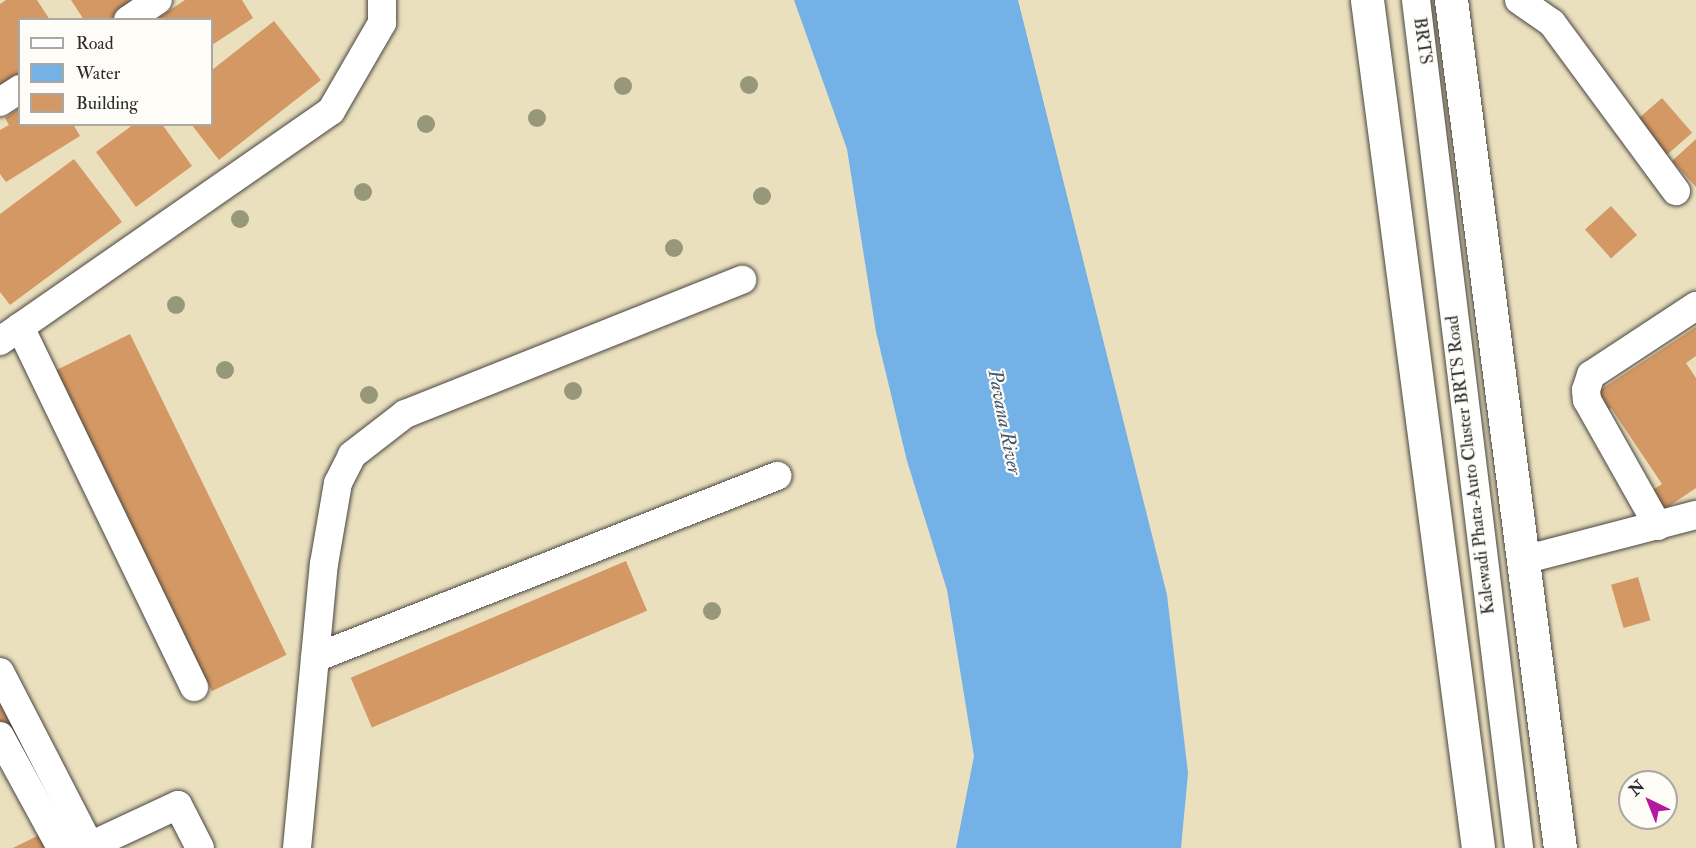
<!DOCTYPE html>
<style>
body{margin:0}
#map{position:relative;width:1696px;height:848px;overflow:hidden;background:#ebe0be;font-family:"IM FELL Double Pica",serif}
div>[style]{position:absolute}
.water>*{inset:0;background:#73b1e6}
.building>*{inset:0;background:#d49864;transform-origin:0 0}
.roads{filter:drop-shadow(0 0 2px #484641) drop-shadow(0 0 2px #484641)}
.minor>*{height:28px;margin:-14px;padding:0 14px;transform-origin:14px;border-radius:14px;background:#fff}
.major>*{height:33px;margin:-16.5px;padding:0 16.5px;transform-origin:16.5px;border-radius:16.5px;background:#fff}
.trees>*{width:18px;height:18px;margin:-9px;border-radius:50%;background:#97987a}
span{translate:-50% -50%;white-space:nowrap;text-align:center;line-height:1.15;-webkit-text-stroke:4.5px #fdfcf7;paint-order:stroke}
.street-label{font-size:18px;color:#2b2b2b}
.water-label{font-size:20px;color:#445a6c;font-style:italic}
.legend{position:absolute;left:18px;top:18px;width:195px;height:108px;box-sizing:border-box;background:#fdfcf7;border:2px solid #a9a8a5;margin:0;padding:8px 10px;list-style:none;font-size:18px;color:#2b2b2b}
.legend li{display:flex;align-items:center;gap:12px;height:30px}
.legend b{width:30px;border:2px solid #a9a8a5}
.north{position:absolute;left:1618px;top:770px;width:60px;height:60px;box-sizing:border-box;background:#fdfcf7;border:2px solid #a9a8a5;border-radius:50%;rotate:317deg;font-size:16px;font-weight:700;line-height:24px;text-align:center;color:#2b2b2b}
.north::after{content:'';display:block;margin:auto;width:21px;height:27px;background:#b5179e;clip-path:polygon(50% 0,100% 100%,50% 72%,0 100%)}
</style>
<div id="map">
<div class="water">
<div style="clip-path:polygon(794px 0,1018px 0,1167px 595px,1188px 773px,1181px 848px,956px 848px,974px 756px,947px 590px,907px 461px,876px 332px,847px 149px)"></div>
</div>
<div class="building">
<div style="clip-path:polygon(6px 0,37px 0,50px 20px,20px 20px,20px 78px,0 91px,0 4px)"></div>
<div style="clip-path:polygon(71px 0,139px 0,110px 20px,84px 20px)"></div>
<div style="clip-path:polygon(185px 0,242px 0,253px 18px,212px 45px,212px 20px,155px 20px)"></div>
<div style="clip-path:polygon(274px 21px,321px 80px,219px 160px,191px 124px,212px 124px,212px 70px)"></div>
<div style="left:1662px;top:98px;width:46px;height:35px;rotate:49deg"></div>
<div style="clip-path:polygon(18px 109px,20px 124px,73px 124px,80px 136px,6px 182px,0 174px,0 130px,9px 125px,5px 118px)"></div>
<div style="clip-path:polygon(134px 124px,162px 124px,192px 166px,136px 207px,96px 152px)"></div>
<div style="clip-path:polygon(1696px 139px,1696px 187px,1672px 161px)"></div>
<div style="clip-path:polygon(74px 159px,122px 222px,10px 305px,0 292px,0 214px)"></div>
<div style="left:1611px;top:206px;width:39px;height:35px;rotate:48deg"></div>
<div style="clip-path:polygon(1696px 327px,1696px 356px,1686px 363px,1696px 378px,1696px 488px,1665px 509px,1653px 490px,1662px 484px,1611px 408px,1602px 413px,1591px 396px)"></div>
<div style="left:130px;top:334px;width:357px;height:83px;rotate:64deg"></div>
<div style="left:626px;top:561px;width:54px;height:299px;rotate:67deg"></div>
<div style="left:1638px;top:577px;width:45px;height:28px;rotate:74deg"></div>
<div style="clip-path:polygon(0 679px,24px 724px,0 738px)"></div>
<div style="clip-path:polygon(53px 828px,63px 848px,13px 848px)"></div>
</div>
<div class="roads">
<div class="minor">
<div style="left:1416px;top:0;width:854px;rotate:83.07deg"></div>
<div style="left:1519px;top:0;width:40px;rotate:34.9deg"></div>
<div style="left:1552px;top:23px;width:209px;rotate:53.6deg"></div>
<div style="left:128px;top:20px;width:36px;rotate:-34deg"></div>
<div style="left:0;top:102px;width:24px;rotate:-33deg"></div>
<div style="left:20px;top:327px;width:400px;rotate:64.2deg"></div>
<div style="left:0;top:341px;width:403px;rotate:-34.8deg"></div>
<div style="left:331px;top:111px;width:102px;rotate:-59.9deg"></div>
<div style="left:382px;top:23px;width:23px;rotate:-90deg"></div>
<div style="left:1658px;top:526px;width:145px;rotate:-119.4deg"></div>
<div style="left:1587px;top:400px;width:10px;rotate:-96deg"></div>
<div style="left:1586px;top:390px;width:16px;rotate:-72deg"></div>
<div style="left:1591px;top:375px;width:126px;rotate:-33.3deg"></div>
<div style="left:1523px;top:560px;width:179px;rotate:-14.6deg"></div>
<div style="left:315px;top:658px;width:497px;rotate:-21.5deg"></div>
<div style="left:0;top:672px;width:196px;rotate:62.7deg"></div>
<div style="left:90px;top:846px;width:97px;rotate:-25deg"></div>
<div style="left:178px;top:805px;width:48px;rotate:62.9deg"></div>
<div style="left:0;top:736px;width:128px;rotate:61.4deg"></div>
<div style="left:297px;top:848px;width:285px;rotate:-84.6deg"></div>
<div style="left:324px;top:564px;width:82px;rotate:-80.2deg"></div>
<div style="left:338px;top:483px;width:31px;rotate:-63deg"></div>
<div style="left:352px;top:455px;width:67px;rotate:-37.7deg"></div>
<div style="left:405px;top:414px;width:363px;rotate:-21.7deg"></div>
</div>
<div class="major">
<div style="left:1367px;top:0;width:855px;rotate:82.54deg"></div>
<div style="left:1451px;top:0;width:855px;rotate:82.68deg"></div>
</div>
</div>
<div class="trees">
<div style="left:749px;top:85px"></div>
<div style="left:623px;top:86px"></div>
<div style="left:537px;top:118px"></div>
<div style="left:426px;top:124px"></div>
<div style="left:363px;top:192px"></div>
<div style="left:762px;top:196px"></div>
<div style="left:240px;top:219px"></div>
<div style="left:674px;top:248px"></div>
<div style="left:176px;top:305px"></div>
<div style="left:225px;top:370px"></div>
<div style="left:573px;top:391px"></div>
<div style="left:369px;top:395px"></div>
<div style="left:712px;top:611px"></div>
</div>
<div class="street-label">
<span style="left:1422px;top:41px;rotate:82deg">BRTS</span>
<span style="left:1471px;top:465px;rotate:-97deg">Kalewadi Phata-Auto Cluster BRTS Road</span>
</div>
<div class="water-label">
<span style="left:1005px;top:422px;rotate:79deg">Pavana River</span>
</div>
<ul class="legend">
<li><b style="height:8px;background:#fff"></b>Road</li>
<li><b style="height:16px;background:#73b1e6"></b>Water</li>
<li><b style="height:16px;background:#d49864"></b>Building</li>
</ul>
<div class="north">N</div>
</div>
